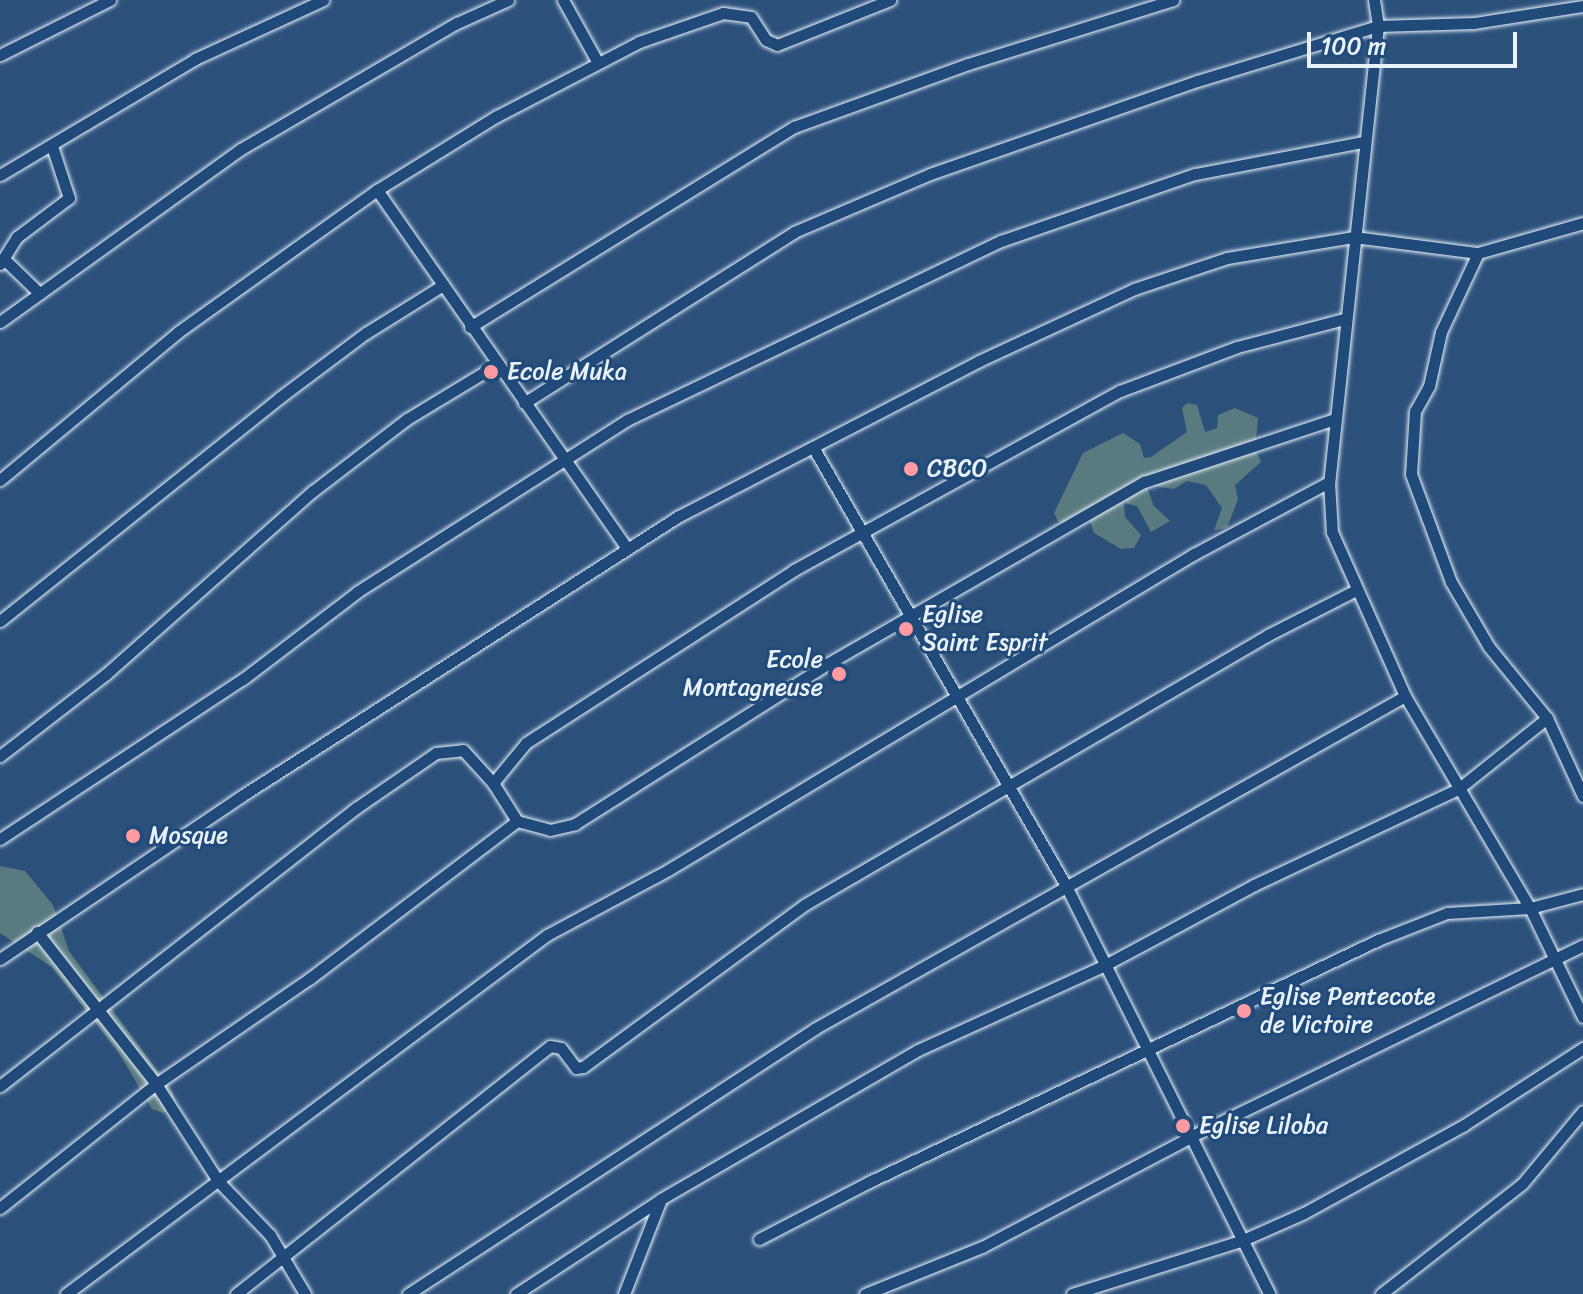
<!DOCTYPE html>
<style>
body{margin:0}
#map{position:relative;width:1583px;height:1294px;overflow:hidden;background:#2b517b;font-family:Sriracha,sans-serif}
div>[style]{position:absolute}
.green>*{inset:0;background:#597b80}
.roads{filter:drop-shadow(0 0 2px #e8f1f8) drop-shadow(0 0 2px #e8f1f8)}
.street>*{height:11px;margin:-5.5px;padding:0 5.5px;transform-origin:5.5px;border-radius:5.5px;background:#1f4a7a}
.dots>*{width:22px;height:22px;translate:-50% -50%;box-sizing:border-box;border:4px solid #1f4a7a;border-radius:50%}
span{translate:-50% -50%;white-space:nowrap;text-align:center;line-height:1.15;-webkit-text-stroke:6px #1f4a7a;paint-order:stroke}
.poi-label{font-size:24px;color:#e8f1f8}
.left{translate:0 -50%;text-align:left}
.right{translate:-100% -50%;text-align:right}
.scale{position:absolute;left:1307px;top:32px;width:210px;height:36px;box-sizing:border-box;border:4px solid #e8f1f8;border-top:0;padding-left:10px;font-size:24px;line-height:28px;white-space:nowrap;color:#e8f1f8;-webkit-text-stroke:6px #1f4a7a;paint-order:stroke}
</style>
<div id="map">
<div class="green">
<div style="clip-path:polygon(1187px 403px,1197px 405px,1205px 432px,1217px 428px,1218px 415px,1235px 408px,1258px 418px,1255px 449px,1261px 462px,1235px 485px,1238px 499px,1227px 528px,1214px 530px,1222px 508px,1206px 485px,1187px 481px,1174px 489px,1146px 485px,1154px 506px,1170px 521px,1151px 532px,1137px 506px,1124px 503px,1125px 517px,1141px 535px,1134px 548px,1121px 549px,1094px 533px,1086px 510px,1066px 524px,1058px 521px,1054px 513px,1083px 453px,1123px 433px,1140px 444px,1144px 458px,1151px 457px,1187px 432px,1182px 408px)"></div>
<div style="clip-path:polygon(0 866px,25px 871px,53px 905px,69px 951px,173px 1092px,176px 1105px,163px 1113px,152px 1109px,119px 1053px,52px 967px,0 933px)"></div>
</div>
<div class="roads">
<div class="street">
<div style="left:563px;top:0;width:72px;rotate:60.9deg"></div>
<div style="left:1374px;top:0;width:26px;rotate:81deg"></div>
<div style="left:1378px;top:26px;width:459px;rotate:96.1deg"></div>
<div style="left:1329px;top:482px;width:50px;rotate:86.6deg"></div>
<div style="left:1332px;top:532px;width:180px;rotate:66deg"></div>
<div style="left:1405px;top:696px;width:246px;rotate:59.5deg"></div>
<div style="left:1530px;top:908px;width:121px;rotate:64.1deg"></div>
<div style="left:0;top:55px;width:123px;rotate:-26.6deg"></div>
<div style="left:0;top:175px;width:227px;rotate:-30.7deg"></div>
<div style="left:195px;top:59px;width:141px;rotate:-24.7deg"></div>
<div style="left:377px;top:190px;width:437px;rotate:55.1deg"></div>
<div style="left:1478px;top:253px;width:87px;rotate:115.1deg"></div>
<div style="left:1441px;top:332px;width:55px;rotate:102.5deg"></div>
<div style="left:1429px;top:386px;width:29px;rotate:119deg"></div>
<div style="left:1415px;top:411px;width:63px;rotate:93.6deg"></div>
<div style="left:1411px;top:474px;width:115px;rotate:69.7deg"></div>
<div style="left:1451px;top:582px;width:75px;rotate:59.7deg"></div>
<div style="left:1489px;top:647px;width:92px;rotate:50.8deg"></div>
<div style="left:1547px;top:718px;width:86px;rotate:65.2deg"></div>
<div style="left:5px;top:260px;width:45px;rotate:44.1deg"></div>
<div style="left:0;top:264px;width:32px;rotate:-58deg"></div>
<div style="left:17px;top:237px;width:65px;rotate:-36.9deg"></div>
<div style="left:69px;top:198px;width:55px;rotate:-108.1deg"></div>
<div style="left:0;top:322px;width:297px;rotate:-35.7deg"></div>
<div style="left:241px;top:149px;width:250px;rotate:-30.3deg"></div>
<div style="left:457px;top:23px;width:56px;rotate:-24.3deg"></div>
<div style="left:470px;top:327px;width:381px;rotate:-31.7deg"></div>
<div style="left:794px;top:127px;width:185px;rotate:-19.9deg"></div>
<div style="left:968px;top:64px;width:215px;rotate:-17.3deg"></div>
<div style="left:524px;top:403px;width:320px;rotate:-32.3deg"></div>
<div style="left:794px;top:232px;width:148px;rotate:-23.1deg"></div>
<div style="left:930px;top:174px;width:283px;rotate:-19.2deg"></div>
<div style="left:1197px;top:81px;width:189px;rotate:-16.9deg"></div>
<div style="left:1378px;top:26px;width:96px;rotate:-1.8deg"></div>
<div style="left:1474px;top:23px;width:110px;rotate:-8.9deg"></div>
<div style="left:813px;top:447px;width:504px;rotate:60.03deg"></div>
<div style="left:1065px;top:884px;width:458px;rotate:63.5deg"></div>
<div style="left:0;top:480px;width:231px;rotate:-39.7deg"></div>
<div style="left:178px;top:332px;width:244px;rotate:-35.5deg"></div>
<div style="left:377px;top:190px;width:141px;rotate:-31.7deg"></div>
<div style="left:497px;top:116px;width:160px;rotate:-27.5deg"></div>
<div style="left:639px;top:42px;width:89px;rotate:-19deg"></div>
<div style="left:723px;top:13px;width:28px;rotate:8deg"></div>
<div style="left:751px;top:17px;width:27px;rotate:57deg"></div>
<div style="left:766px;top:40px;width:12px;rotate:24deg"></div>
<div style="left:777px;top:45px;width:122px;rotate:-21.7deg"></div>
<div style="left:0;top:621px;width:357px;rotate:-38.6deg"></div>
<div style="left:279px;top:398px;width:109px;rotate:-36.8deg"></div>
<div style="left:366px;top:333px;width:91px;rotate:-31.9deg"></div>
<div style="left:0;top:756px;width:134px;rotate:-37.7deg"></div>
<div style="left:106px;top:674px;width:276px;rotate:-41.5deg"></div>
<div style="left:313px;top:491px;width:118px;rotate:-37.5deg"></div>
<div style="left:407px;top:419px;width:104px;rotate:-31.2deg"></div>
<div style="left:517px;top:821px;width:34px;rotate:15deg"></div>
<div style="left:550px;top:830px;width:26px;rotate:-13deg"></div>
<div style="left:575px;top:824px;width:299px;rotate:-32.4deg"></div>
<div style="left:827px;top:664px;width:366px;rotate:-29.9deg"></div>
<div style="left:1144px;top:482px;width:201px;rotate:-18.3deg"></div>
<div style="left:0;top:839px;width:291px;rotate:-33.4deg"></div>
<div style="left:243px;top:679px;width:143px;rotate:-37.3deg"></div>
<div style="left:357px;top:592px;width:320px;rotate:-32.5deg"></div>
<div style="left:627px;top:420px;width:415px;rotate:-25.6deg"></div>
<div style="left:1001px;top:241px;width:205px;rotate:-19.1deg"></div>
<div style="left:1195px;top:174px;width:171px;rotate:-10.8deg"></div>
<div style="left:37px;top:932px;width:193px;rotate:51.9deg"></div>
<div style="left:156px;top:1084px;width:117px;rotate:57.3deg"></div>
<div style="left:219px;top:1182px;width:74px;rotate:46.1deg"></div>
<div style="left:270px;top:1235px;width:69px;rotate:59.3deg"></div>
<div style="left:0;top:959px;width:293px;rotate:-34deg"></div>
<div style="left:243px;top:795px;width:518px;rotate:-32.62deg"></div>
<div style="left:679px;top:516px;width:338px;rotate:-27.3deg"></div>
<div style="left:979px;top:361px;width:171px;rotate:-24.9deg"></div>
<div style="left:1134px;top:289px;width:98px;rotate:-18.4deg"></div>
<div style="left:1227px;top:258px;width:129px;rotate:-9.4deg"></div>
<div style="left:1354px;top:237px;width:125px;rotate:7.4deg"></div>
<div style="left:1478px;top:253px;width:109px;rotate:-15.9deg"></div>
<div style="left:0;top:1086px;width:452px;rotate:-38deg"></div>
<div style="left:356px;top:808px;width:97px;rotate:-34.5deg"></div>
<div style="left:436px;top:753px;width:27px;rotate:-6deg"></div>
<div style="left:463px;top:750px;width:45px;rotate:47.7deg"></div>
<div style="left:0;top:1208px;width:199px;rotate:-38.5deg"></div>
<div style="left:156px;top:1084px;width:186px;rotate:-34.5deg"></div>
<div style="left:309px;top:979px;width:261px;rotate:-37.2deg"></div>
<div style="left:517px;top:821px;width:45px;rotate:-122.3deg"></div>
<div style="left:493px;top:783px;width:52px;rotate:-50.5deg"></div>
<div style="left:526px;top:743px;width:319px;rotate:-32.8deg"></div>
<div style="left:794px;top:570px;width:372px;rotate:-28.8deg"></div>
<div style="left:1120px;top:391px;width:125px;rotate:-20.6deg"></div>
<div style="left:1237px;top:347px;width:111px;rotate:-14.7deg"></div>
<div style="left:759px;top:1239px;width:124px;rotate:-27.4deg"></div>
<div style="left:869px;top:1182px;width:564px;rotate:-25.43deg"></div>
<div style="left:1378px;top:940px;width:74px;rotate:-21.4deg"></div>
<div style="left:1447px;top:913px;width:83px;rotate:-3.4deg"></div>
<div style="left:1530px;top:908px;width:55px;rotate:-14.8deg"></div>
<div style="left:66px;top:1294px;width:600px;rotate:-36.74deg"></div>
<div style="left:547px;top:935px;width:137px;rotate:-28.2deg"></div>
<div style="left:668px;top:870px;width:614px;rotate:-31deg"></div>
<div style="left:1194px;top:554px;width:153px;rotate:-28.1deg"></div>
<div style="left:236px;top:1294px;width:400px;rotate:-38.3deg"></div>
<div style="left:550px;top:1046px;width:11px;rotate:10deg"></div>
<div style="left:561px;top:1048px;width:25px;rotate:53deg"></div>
<div style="left:576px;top:1068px;width:7px;rotate:-8deg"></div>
<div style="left:583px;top:1067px;width:274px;rotate:-36.2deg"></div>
<div style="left:804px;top:905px;width:537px;rotate:-30.19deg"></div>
<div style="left:1268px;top:635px;width:97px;rotate:-27.1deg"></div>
<div style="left:408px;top:1294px;width:485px;rotate:-33.1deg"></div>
<div style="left:814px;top:1029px;width:678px;rotate:-29.4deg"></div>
<div style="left:516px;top:1294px;width:173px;rotate:-33.2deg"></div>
<div style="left:661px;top:1199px;width:297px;rotate:-30.1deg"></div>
<div style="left:918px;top:1050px;width:205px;rotate:-24.4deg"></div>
<div style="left:1105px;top:965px;width:169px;rotate:-28.2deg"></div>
<div style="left:1254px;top:885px;width:225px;rotate:-25.2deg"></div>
<div style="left:1458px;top:789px;width:114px;rotate:-38.6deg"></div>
<div style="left:624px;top:1294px;width:102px;rotate:-68.7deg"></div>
<div style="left:865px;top:1294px;width:126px;rotate:-21.9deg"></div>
<div style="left:982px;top:1247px;width:240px;rotate:-27.8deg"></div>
<div style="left:1194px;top:1135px;width:433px;rotate:-26deg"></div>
<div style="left:1072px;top:1294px;width:179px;rotate:-17.5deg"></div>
<div style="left:1243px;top:1240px;width:67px;rotate:-23.9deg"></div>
<div style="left:1304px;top:1213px;width:183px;rotate:-28.8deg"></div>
<div style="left:1464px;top:1125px;width:142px;rotate:-32.9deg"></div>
<div style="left:1381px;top:1294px;width:179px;rotate:-38deg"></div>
<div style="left:1522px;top:1184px;width:95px;rotate:-50.1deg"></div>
</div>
</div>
<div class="dots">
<div style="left:491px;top:372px;background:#ff9aa2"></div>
<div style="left:911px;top:469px;background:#ff9aa2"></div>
<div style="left:906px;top:629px;background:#ff9aa2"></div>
<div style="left:839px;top:674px;background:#ff9aa2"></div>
<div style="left:133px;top:836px;background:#ff9aa2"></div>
<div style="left:1244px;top:1011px;background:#ff9aa2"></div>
<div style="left:1183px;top:1126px;background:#ff9aa2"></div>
</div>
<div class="poi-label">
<span class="left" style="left:507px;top:372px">Ecole Muka</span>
<span class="left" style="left:927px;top:469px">CBCO</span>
<span class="left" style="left:922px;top:629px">Eglise<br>Saint Esprit</span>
<span class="right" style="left:823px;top:674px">Ecole<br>Montagneuse</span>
<span class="left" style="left:149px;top:836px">Mosque</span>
<span class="left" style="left:1260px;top:1011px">Eglise Pentecote<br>de Victoire</span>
<span class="left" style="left:1199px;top:1126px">Eglise Liloba</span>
</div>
<div class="scale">100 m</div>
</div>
